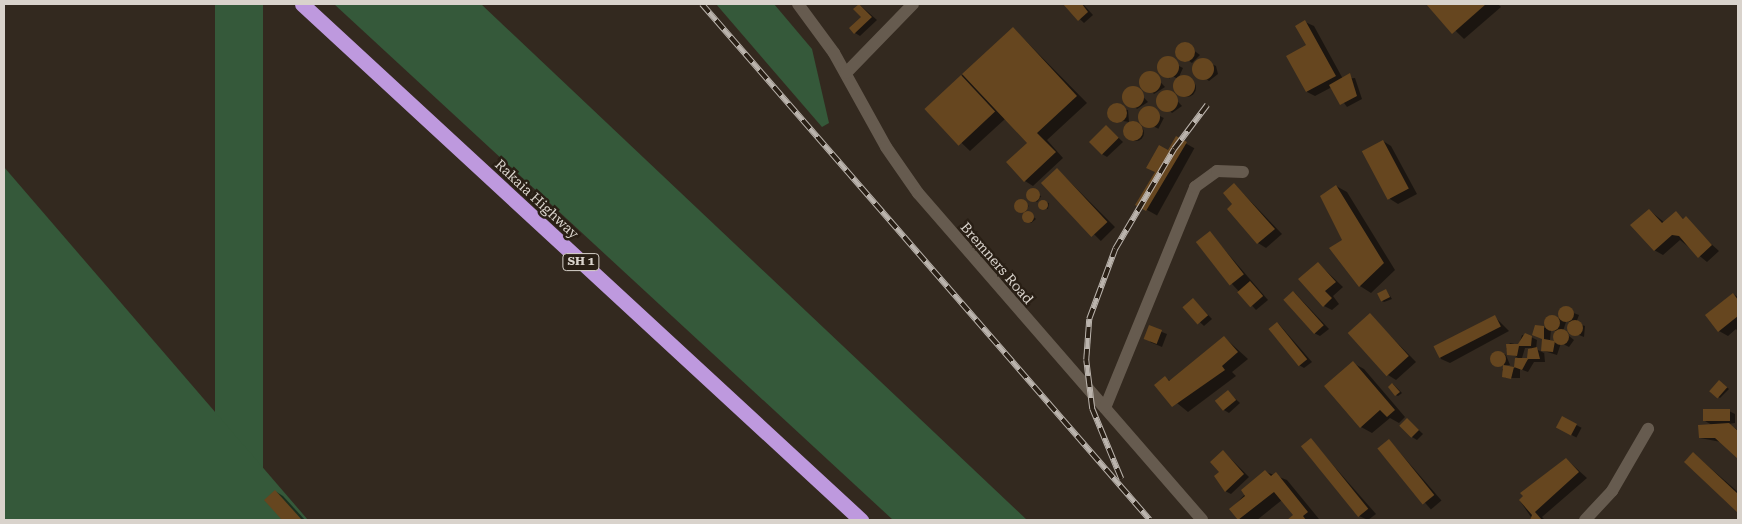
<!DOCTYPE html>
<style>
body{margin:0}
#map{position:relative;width:1742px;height:524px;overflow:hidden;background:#33291f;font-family:"Roboto Serif",serif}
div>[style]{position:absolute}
.green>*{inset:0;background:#35593a;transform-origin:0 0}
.shadow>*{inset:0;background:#0007;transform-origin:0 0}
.round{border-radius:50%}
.building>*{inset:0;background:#66461f;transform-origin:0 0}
.minor>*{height:12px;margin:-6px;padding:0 6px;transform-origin:6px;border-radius:6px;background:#665b4f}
.highway>*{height:15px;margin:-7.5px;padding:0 7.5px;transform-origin:7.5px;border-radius:7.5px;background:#be99de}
.rail>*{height:5.5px;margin-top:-2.75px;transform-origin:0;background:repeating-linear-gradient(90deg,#291f15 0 11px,#bbb4ad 0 22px);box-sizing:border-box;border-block:1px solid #bbb4ad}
span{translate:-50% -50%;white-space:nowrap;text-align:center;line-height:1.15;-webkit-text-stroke:5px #291f15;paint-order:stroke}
.shield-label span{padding:1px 4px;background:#291f15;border:1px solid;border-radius:4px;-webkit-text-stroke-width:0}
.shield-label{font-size:12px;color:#d9d3cc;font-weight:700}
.street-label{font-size:14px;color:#d9d3cc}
.frame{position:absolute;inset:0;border:5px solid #d9d3cc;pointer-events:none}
</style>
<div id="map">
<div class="green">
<div style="left:215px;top:4px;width:48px;height:761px"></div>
<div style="clip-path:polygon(334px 4px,481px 4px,1027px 520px,893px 520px)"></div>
<div style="clip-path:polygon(716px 4px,774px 4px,812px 49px,829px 123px,822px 127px)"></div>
<div style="clip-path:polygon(4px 167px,308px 520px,4px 520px)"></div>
</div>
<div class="shadow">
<div style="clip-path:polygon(1064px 4px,1083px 4px,1093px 15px,1084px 23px)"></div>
<div style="clip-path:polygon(1428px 4px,1498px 4px,1501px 7px,1464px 39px)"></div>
<div style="clip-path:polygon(860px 5px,877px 20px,860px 36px,855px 33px,862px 17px)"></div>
<div style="clip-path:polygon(1305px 22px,1314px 26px,1343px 79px,1355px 78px,1362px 99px,1347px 107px,1332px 87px,1315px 96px,1307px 92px,1288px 57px,1308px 46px)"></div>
<div style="clip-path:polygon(1013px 28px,1087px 103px,1047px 140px,1063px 158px,1033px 186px,1025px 181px,1029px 143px,1005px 119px,970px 151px,926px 109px)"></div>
<div style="clip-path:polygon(1185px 44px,1200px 55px,1192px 63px,1177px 52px)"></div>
<div style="clip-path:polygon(1165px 59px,1183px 68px,1178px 79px,1167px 73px,1170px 79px,1159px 69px)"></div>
<div style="clip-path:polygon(1203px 60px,1216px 66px,1218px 74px,1209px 81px,1194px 69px)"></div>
<div style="clip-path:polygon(1152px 73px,1165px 87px,1154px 94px,1141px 80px)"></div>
<div class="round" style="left:1178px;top:79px;width:18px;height:18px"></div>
<div style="clip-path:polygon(1135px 88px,1148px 102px,1137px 109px,1124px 95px)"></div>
<div style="clip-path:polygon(1169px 92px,1182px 106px,1172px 113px,1158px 99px)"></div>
<div style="clip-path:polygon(1111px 107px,1128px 110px,1129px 122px,1111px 119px)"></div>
<div style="left:1146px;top:109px;width:20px;height:12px;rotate:27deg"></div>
<div class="round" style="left:1128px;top:125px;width:16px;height:16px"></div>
<div style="clip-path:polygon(1106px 126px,1123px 142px,1107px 157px,1102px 154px)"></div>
<div style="left:1176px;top:138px;width:21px;height:77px;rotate:29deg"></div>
<div style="clip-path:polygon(1383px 141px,1391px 146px,1417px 194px,1398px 204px,1390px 199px)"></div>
<div style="left:1057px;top:169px;width:82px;height:20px;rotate:45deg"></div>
<div style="clip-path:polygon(1234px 184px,1282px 234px,1266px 248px,1258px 243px,1234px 204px)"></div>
<div style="clip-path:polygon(1336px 186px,1347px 192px,1395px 270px,1371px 293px,1360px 286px,1331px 248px,1344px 240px)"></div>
<div style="left:1032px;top:190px;width:11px;height:7px;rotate:34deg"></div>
<div style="left:1020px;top:201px;width:10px;height:7px;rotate:29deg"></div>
<div style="clip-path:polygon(1041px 202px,1049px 203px,1048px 209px,1041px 207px)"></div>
<div style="clip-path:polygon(1649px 210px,1665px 223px,1677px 213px,1719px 251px,1707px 262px,1680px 240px,1663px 255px,1654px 250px)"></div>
<div style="clip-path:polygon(1029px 213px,1036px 219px,1031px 223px,1024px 218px)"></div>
<div style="clip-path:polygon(1210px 233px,1268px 300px,1256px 310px,1232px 284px)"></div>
<div style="clip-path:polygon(1318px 263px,1343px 287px,1333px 296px,1339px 304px,1332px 310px,1324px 306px)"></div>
<div style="clip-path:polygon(1386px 290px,1392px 299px,1384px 302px,1382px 301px)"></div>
<div style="clip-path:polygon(1294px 292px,1329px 329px,1320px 336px,1314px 333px)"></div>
<div style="clip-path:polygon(1733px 294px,1738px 297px,1738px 332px,1736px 329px,1728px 336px,1719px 331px)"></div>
<div style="clip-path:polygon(1194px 300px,1212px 319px,1204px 326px,1185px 308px)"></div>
<div style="clip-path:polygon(evenodd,1563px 309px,1579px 315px,1576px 323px,1585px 326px,1584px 337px,1569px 331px,1571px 322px,1566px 322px,1563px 331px,1574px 340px,1569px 347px,1561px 343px,1557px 355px,1544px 351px,1545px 362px,1534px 362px,1528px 372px,1520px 369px,1520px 378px,1505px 378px,1502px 369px,1515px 368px,1518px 358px,1506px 349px,1510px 343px,1519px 345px,1522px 335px,1531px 337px,1537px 340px,1536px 349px,1544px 353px,1544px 339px,1536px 327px,1546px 328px,1550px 317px,1560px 319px,1563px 309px,1551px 330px,1559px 332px,1556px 342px,1550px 340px,1551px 330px,1563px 309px,1525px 348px,1531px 348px,1528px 360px,1522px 358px,1525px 348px)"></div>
<div style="clip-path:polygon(1370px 315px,1416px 362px,1396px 380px,1388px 375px)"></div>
<div style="clip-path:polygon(1495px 317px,1509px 331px,1450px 363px,1441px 359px,1436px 349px)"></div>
<div style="clip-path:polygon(1278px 323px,1312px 362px,1304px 368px,1299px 365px)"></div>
<div style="clip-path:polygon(1149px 327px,1167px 334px,1162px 347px,1150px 342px)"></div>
<div style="clip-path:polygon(1224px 337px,1248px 359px,1232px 372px,1236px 376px,1188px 412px,1156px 386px,1165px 378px,1171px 381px)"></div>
<div style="clip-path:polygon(1501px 352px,1506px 355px,1510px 365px,1496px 365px,1493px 356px)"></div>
<div style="clip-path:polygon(1353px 363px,1364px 369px,1405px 417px,1399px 423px,1390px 418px,1372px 433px,1361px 427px)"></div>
<div style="clip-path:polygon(1722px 383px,1729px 389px,1720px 398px,1711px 391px)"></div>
<div style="clip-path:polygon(1393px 384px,1402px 393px,1398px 396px,1396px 395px)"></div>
<div style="clip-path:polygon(1228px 392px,1240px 403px,1229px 413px,1224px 410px)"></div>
<div style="clip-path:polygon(1729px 411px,1735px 414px,1735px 423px,1728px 424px,1738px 430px,1738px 457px,1721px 442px,1700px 438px,1712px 425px,1705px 421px)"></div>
<div style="left:1563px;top:418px;width:21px;height:11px;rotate:28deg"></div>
<div style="clip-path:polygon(1407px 419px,1423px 434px,1417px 440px,1412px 437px)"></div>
<div style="clip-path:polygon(1311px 440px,1376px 514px,1368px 520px,1359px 516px)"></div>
<div style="left:1389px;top:440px;width:80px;height:14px;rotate:49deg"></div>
<div style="clip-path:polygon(1224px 452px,1249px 477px,1231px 494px,1225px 491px)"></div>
<div style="clip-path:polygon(1693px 453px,1738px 492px,1738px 511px,1685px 461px)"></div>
<div style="clip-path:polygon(1566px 459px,1587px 478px,1542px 517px,1545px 520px,1533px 520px,1520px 501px)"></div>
<div style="clip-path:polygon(1266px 472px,1287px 480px,1319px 519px,1289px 520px,1295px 515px,1282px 500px,1257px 520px,1239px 520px,1231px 509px)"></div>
<div style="clip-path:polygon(275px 491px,283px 496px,305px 520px,283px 520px,265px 500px)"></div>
</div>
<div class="building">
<div style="clip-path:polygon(859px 4px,872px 17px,854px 34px,849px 28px,861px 17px,853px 9px)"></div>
<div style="clip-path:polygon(1063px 4px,1082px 4px,1088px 12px,1078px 21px)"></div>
<div style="clip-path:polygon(1426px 4px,1486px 4px,1452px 34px)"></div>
<div style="clip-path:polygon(1305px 20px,1336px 76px,1306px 92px,1286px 56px,1306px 45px,1295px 26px)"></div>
<div style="clip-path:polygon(1013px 27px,1077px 96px,1037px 133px,1056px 152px,1024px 182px,1006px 162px,1027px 143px,962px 74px)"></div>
<div class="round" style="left:1175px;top:42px;width:20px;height:20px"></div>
<div class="round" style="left:1157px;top:56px;width:22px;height:22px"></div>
<div class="round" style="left:1192px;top:58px;width:22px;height:22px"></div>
<div class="round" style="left:1139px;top:71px;width:22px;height:22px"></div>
<div style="clip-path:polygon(1350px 73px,1357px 96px,1340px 105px,1329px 85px)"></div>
<div style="left:961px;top:75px;width:50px;height:50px;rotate:47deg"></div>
<div class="round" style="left:1173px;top:75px;width:22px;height:22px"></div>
<div class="round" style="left:1122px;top:86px;width:22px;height:22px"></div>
<div class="round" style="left:1156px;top:90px;width:22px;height:22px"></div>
<div class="round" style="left:1107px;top:103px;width:20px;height:20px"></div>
<div class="round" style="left:1138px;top:106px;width:22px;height:22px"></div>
<div class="round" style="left:1123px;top:121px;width:20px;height:20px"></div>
<div style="left:1106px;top:125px;width:18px;height:24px;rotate:45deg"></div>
<div style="clip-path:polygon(1176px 136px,1187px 142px,1146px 211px,1135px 205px,1155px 172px,1146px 168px,1159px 145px,1168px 150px)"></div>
<div style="left:1383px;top:140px;width:55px;height:24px;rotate:62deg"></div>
<div style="left:1057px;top:168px;width:74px;height:22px;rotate:47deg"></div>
<div style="clip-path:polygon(1234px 183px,1275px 229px,1257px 244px,1227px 209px,1232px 204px,1223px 193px)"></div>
<div style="clip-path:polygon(1336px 185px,1384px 263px,1359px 287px,1329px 248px,1342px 240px,1320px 196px)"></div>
<div class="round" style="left:1026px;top:188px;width:14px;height:14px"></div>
<div class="round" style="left:1014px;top:199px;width:14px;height:14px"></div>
<div class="round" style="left:1038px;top:200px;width:10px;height:10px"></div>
<div style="clip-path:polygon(1649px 209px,1662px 223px,1676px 211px,1683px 219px,1686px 216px,1712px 245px,1698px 258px,1679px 236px,1672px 235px,1654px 251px,1630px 225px)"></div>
<div class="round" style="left:1022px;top:211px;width:12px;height:12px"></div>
<div style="left:1210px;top:231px;width:55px;height:18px;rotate:52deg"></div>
<div style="clip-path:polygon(1318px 262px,1336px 282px,1325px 291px,1332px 298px,1323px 307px,1298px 279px)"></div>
<div style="left:1250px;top:281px;width:20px;height:17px;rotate:49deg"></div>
<div style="left:1386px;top:289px;width:9px;height:10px;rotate:63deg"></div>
<div style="left:1293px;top:291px;width:46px;height:13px;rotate:48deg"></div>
<div style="clip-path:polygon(1733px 293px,1738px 300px,1738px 316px,1718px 332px,1705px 315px)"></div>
<div style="left:1193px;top:298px;width:23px;height:14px;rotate:49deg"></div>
<div class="round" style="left:1558px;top:306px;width:16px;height:16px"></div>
<div style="left:1370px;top:313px;width:58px;height:30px;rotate:48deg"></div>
<div class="round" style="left:1544px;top:315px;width:16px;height:16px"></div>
<div style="left:1495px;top:315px;width:13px;height:69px;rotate:63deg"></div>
<div class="round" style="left:1567px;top:320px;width:16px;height:16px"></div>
<div style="left:1277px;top:322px;width:48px;height:11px;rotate:51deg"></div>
<div style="left:1149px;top:325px;width:14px;height:15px;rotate:21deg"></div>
<div style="clip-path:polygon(1535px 325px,1544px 326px,1544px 339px,1555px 341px,1553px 352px,1541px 351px,1542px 339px,1532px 335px)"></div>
<div class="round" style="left:1553px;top:329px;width:16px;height:16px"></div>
<div style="clip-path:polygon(1525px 333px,1532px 336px,1531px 346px,1519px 346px,1517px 356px,1507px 355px,1506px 344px,1518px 344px)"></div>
<div style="clip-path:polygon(1224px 336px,1238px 352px,1222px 366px,1225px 370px,1172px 407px,1154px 385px,1165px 376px,1169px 381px)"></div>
<div style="clip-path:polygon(1537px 347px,1540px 359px,1528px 359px,1522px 370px,1514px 367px,1511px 379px,1502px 377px,1503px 365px,1514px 367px,1515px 358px,1527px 358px,1528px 349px)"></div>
<div class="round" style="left:1490px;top:351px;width:16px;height:16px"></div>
<div style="clip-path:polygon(1353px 361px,1395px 410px,1387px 417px,1380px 410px,1360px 428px,1324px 386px)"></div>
<div style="left:1719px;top:380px;width:11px;height:15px;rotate:41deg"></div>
<div style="clip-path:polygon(1392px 383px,1400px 392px,1395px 396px,1388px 387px)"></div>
<div style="left:1228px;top:390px;width:13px;height:17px;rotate:51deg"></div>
<div style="left:1730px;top:409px;width:12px;height:27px;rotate:90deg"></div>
<div style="left:1562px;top:416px;width:17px;height:13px;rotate:28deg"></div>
<div style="left:1407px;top:418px;width:17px;height:11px;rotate:45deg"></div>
<div style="clip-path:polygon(1729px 423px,1738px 431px,1738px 459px,1715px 438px,1699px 438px,1698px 425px)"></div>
<div style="left:1311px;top:438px;width:91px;height:13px;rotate:51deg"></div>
<div style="left:1389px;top:439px;width:72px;height:15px;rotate:51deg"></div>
<div style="clip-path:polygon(1223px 450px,1244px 474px,1225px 492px,1214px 476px,1219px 472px,1210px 462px)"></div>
<div style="clip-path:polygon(1693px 452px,1738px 494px,1738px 513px,1684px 462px)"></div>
<div style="clip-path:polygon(1566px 458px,1579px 472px,1535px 512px,1542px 520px,1530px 520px,1532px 515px,1519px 500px,1523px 496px,1520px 493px)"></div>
<div style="clip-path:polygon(1265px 470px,1271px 476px,1276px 472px,1308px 512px,1303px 516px,1306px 520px,1287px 520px,1293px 515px,1274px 492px,1238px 520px,1229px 509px,1245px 496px,1241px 490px)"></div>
<div style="clip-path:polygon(275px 490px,302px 520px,282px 520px,264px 500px)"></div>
</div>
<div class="minor">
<div style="left:798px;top:4px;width:61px;rotate:53.7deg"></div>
<div style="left:834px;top:53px;width:107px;rotate:61deg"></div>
<div style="left:886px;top:147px;width:56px;rotate:55.2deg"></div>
<div style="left:918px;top:193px;width:433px;rotate:49deg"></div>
<div style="left:846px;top:73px;width:96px;rotate:-45.8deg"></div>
<div style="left:1105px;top:408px;width:239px;rotate:-67.8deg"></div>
<div style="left:1195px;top:187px;width:27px;rotate:-36deg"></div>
<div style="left:1217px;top:171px;width:26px;rotate:2deg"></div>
<div style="left:1585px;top:520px;width:40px;rotate:-47deg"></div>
<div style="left:1612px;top:491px;width:72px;rotate:-59.9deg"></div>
</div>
<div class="highway">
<div style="left:302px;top:4px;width:761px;rotate:42.71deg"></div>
</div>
<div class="rail">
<div style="left:702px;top:4px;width:683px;rotate:49.03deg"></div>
<div style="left:1121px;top:479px;width:76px;rotate:-112.5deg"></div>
<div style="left:1092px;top:409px;width:49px;rotate:-97deg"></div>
<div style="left:1086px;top:360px;width:41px;rotate:-85.8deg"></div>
<div style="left:1089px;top:319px;width:75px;rotate:-69.6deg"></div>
<div style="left:1115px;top:249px;width:116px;rotate:-59.5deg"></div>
<div style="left:1174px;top:149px;width:55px;rotate:-53.1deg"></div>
</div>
<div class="shield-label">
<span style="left:581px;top:262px">SH 1</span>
</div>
<div class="street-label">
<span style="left:537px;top:199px;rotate:43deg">Rakaia Highway</span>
<span style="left:997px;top:263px;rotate:49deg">Bremners Road</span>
</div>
<div class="frame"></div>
</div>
